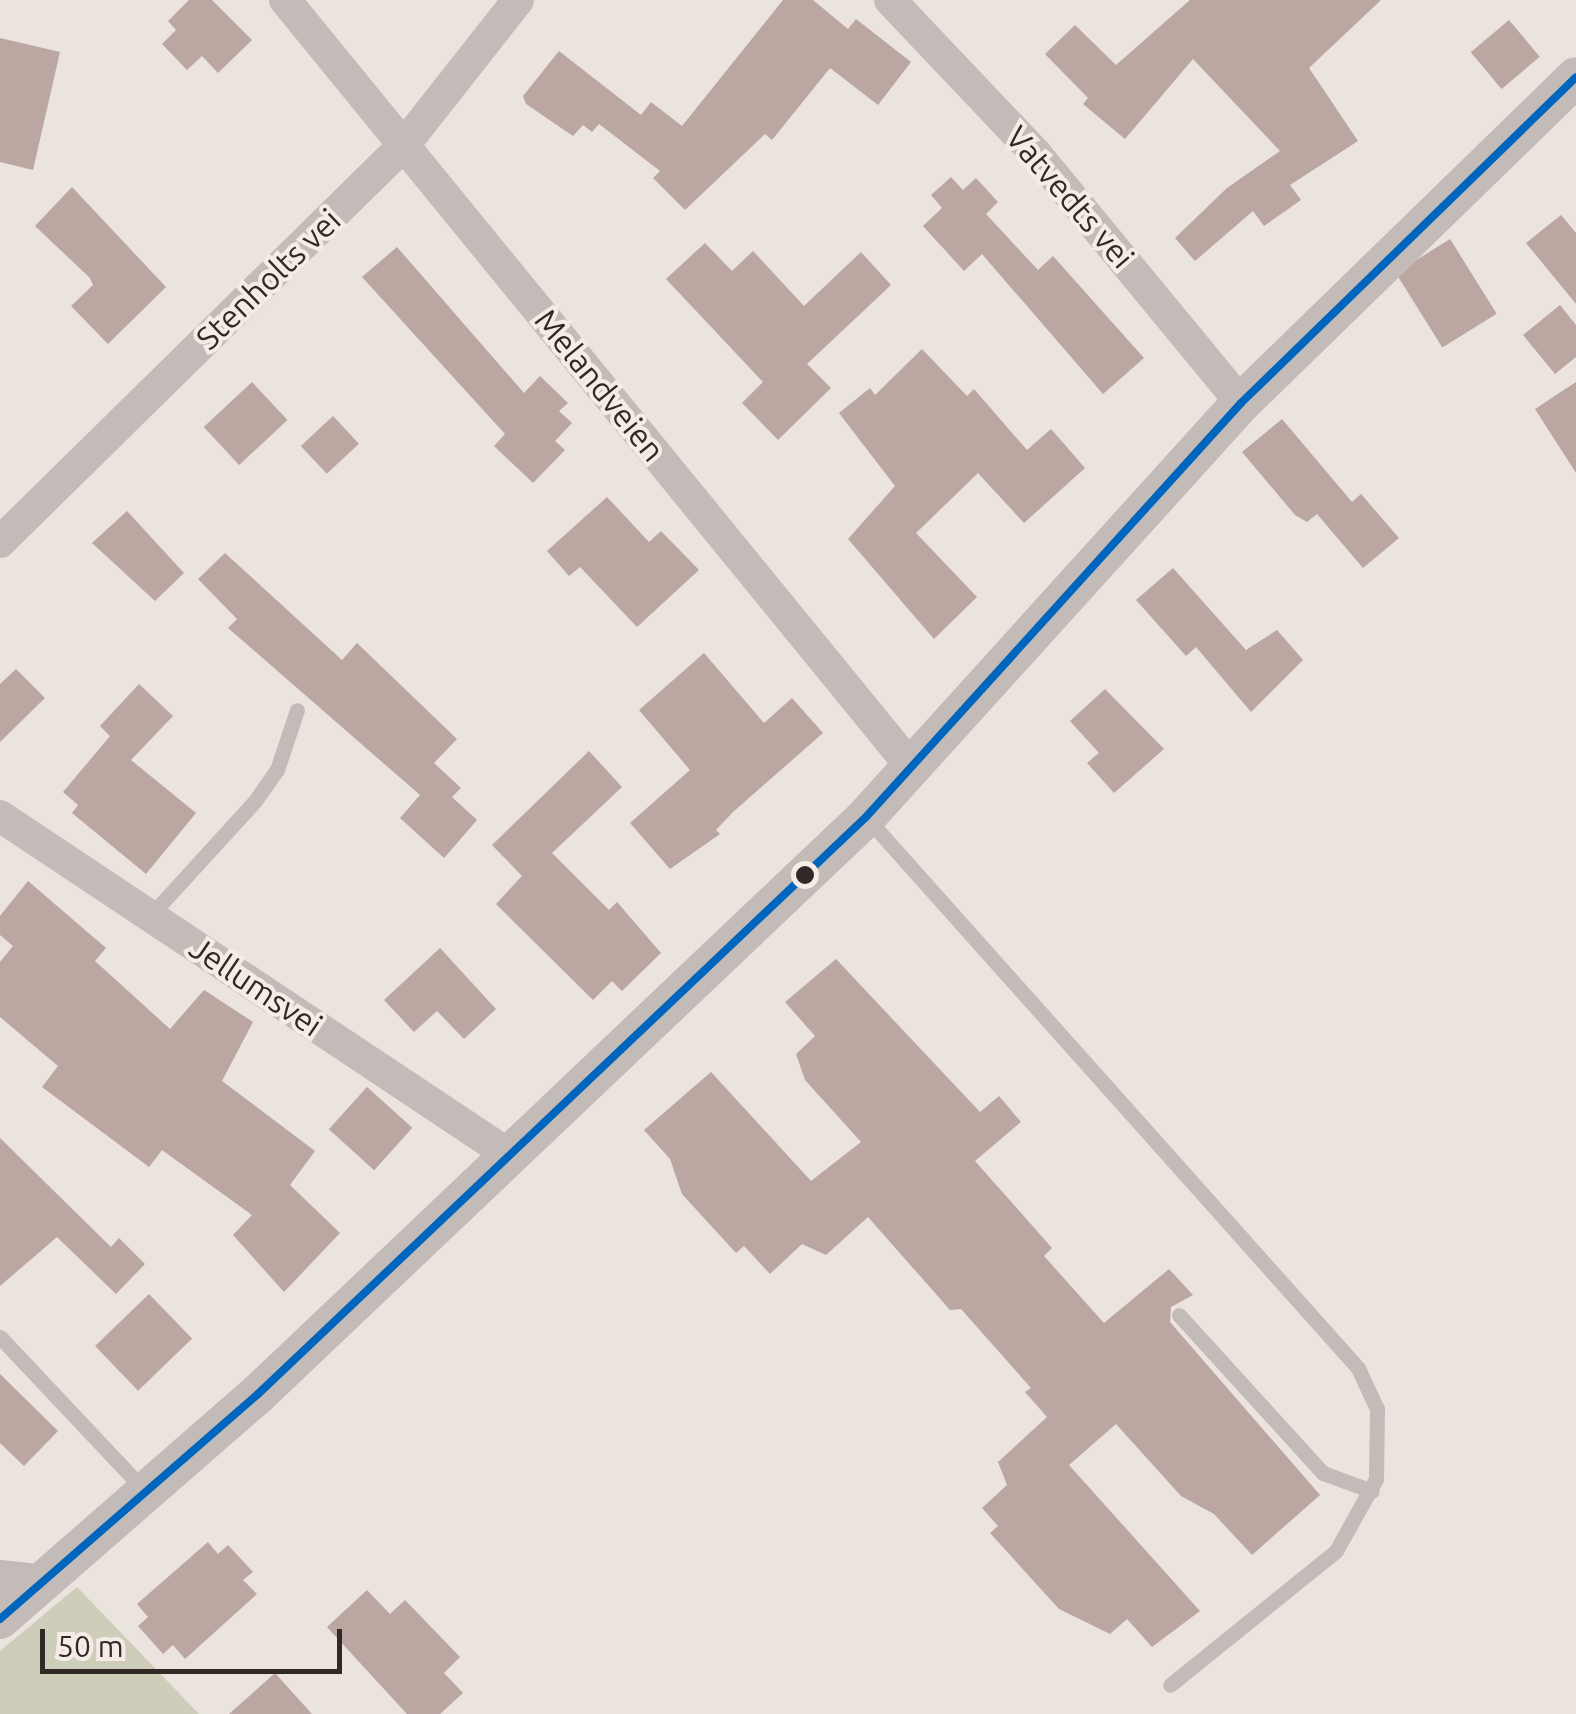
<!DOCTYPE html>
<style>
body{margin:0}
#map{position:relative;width:1576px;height:1714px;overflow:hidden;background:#eae3de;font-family:Ubuntu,sans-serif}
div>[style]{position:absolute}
.green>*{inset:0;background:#cdcdba}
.building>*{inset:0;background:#bba6a2;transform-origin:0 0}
.service>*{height:15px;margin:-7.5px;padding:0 7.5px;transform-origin:7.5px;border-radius:7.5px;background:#c2bbb8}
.minor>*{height:32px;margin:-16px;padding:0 16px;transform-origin:16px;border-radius:16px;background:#c2bbb8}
.tertiary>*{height:40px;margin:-20px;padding:0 20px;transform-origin:20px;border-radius:20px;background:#c2bbb8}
.bus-1>*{height:8px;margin:-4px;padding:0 4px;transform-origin:4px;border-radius:4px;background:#0065bd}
.dots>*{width:28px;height:28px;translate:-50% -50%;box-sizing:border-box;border:5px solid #f6ece6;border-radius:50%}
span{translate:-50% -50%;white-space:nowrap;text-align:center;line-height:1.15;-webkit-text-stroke:8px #f6ece6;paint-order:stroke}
.street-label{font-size:32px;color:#322927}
.scale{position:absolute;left:40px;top:1629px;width:302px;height:45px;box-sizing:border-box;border:5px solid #322927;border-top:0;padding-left:12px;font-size:30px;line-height:35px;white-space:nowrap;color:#322927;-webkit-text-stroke:8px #f6ece6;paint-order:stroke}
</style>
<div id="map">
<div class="green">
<div style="clip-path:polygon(77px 1587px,199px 1714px,0 1714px,0 1651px)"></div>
</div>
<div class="building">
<div style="clip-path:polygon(189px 0,212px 0,252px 40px,218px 73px,202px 56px,187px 70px,162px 44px,176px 30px,168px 21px)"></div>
<div style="clip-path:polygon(783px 0,813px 0,848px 29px,856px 19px,911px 62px,878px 105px,830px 68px,772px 140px,765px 134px,685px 210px,653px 178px,660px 171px,599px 124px,592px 132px,583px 125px,573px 136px,526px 104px,523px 96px,559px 51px,641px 115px,651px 102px,682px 126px)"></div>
<div style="clip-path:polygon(1190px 0,1381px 0,1309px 68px,1358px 141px,1290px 185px,1301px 200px,1264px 226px,1253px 211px,1195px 261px,1175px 238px,1227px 188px,1280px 151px,1193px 59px,1125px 139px,1083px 104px,1088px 98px,1045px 54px,1075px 25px,1116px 65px)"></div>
<div style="left:1509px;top:20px;width:48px;height:50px;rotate:50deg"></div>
<div style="clip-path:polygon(0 38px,60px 52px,33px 170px,0 162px)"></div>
<div style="clip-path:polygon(951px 177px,963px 190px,976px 178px,998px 202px,986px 214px,1038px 270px,1053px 256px,1144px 358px,1103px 394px,982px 254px,964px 271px,923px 226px,942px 208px,931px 195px)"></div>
<div style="clip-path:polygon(72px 187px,166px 287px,108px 344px,71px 306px,93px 285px,90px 278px,35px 226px)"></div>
<div style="clip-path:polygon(1561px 215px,1576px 233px,1576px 304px,1526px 243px)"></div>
<div style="left:1450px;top:239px;width:88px;height:64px;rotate:58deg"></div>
<div style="clip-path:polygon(705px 243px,732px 271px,753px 251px,804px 306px,861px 252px,891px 285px,807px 364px,831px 388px,778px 440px,742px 403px,763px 382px,666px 279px)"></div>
<div style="clip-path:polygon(397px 247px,524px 393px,540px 376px,568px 403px,559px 411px,572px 423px,555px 441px,565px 450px,533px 483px,494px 446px,505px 434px,362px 277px)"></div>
<div style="clip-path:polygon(1560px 305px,1576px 325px,1576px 357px,1555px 374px,1523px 335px)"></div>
<div style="clip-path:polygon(922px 349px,967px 396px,974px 389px,1027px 450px,1051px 429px,1085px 468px,1024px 523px,978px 473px,916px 533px,977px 597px,934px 639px,848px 539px,895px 486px,839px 413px,870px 388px,875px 395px)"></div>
<div style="left:252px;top:382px;width:52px;height:66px;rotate:47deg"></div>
<div style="clip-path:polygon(1576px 382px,1576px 473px,1535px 409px)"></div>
<div style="left:333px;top:416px;width:38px;height:44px;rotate:47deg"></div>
<div style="clip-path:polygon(1282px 419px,1352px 502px,1361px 494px,1399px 538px,1363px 568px,1317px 514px,1307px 522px,1295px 515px,1242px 452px)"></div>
<div style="clip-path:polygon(607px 497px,649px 542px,661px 531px,699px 570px,637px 627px,580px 567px,569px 576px,547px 551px)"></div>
<div style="clip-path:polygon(127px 511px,184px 573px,155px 601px,92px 543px)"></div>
<div style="clip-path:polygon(225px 553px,342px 660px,357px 643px,457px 739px,434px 763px,461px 788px,452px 797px,477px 820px,444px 858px,400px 818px,420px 795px,228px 628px,237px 619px,198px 579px)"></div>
<div style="clip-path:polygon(1173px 568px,1246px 650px,1277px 630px,1303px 660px,1251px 712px,1196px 647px,1186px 656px,1136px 600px)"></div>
<div style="clip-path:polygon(704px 653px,764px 723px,792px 698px,823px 733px,733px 812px,716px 830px,720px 834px,670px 869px,630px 823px,690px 770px,639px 710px)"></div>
<div style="clip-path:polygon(16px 669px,45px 698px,0 742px,0 684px)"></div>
<div style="clip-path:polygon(139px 684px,173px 716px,131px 760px,196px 813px,146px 874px,72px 813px,78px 805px,63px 792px,110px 736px,100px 726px)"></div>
<div style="clip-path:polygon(1105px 689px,1164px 749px,1114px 793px,1087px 763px,1099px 753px,1070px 721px)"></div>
<div style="clip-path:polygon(589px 751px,622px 787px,552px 853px,609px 910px,617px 902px,661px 953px,622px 991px,612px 981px,593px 1000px,496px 904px,522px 876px,492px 845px)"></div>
<div style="clip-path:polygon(28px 881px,106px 948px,95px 961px,170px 1029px,204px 990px,253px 1022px,222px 1081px,315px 1151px,290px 1185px,340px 1233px,284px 1292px,233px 1235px,252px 1215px,162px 1150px,149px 1167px,42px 1087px,58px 1066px,0 1017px,0 962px,13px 946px,0 935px,0 916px)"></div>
<div style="clip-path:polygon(440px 948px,496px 1009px,464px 1039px,437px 1011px,414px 1032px,384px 1000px)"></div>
<div style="clip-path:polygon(836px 959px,980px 1112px,999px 1096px,1021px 1122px,975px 1161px,1052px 1248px,1044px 1256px,1104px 1323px,1169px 1269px,1193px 1295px,1171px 1307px,1170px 1322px,1320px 1495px,1252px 1555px,1214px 1514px,1181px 1496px,1116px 1424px,1069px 1465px,1200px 1611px,1152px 1647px,1127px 1619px,1110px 1634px,1059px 1609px,990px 1533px,998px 1526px,982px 1508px,1007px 1485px,998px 1462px,1047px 1417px,1025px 1392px,1031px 1388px,961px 1309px,950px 1310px,868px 1217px,826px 1255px,802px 1244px,770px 1274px,744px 1246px,736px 1253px,682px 1194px,670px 1159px,644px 1130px,711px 1072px,811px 1181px,861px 1142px,805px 1080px,796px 1054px,815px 1036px,785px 1002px)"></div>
<div style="left:367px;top:1087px;width:61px;height:57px;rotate:42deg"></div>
<div style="clip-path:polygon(0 1138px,111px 1247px,119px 1238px,145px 1264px,116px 1294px,57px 1237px,0 1286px)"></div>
<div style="left:149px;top:1294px;width:62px;height:75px;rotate:46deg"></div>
<div style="clip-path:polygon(0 1374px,58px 1431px,24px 1466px,0 1443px)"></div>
<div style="clip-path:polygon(208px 1542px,218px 1554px,228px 1545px,253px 1572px,243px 1580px,257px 1594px,185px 1659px,173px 1645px,163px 1654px,138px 1626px,148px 1617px,137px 1604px)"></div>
<div style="clip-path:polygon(367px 1590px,390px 1614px,405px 1600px,460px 1657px,444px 1673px,463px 1693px,440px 1714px,407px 1714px,327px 1627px)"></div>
<div style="clip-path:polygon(275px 1673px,312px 1714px,229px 1714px)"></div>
</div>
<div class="service">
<div style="left:866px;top:817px;width:739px;rotate:48.24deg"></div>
<div style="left:1358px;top:1368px;width:45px;rotate:65.1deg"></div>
<div style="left:1377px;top:1409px;width:70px;rotate:90.8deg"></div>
<div style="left:1376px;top:1479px;width:82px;rotate:119.1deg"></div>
<div style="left:1336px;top:1551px;width:213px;rotate:141.1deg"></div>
<div style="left:150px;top:916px;width:156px;rotate:-47.6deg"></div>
<div style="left:255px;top:801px;width:38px;rotate:-55deg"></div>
<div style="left:277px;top:770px;width:63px;rotate:-71.6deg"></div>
<div style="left:1179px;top:1315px;width:214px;rotate:47.7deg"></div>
<div style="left:1323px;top:1473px;width:52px;rotate:20.2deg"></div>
<div style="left:0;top:1337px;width:210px;rotate:46.7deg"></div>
</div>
<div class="minor">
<div style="left:285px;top:0;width:994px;rotate:50.76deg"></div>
<div style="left:890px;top:0;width:212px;rotate:46.5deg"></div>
<div style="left:1036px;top:154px;width:323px;rotate:50.5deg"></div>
<div style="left:0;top:542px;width:566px;rotate:-44.5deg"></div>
<div style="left:404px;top:145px;width:184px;rotate:-51.8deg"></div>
<div style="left:0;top:816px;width:614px;rotate:33.64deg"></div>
<div style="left:0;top:1576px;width:46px;rotate:6.2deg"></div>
</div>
<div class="tertiary">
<div style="left:0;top:1619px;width:342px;rotate:-41.1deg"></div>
<div style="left:258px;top:1394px;width:838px;rotate:-43.5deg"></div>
<div style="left:866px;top:817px;width:559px;rotate:-47.83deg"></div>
<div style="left:1241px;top:403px;width:467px;rotate:-44.2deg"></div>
</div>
<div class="bus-1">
<div style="left:0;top:1619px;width:342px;rotate:-41.1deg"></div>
<div style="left:258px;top:1394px;width:838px;rotate:-43.5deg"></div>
<div style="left:866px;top:817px;width:559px;rotate:-47.83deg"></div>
<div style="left:1241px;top:403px;width:467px;rotate:-44.2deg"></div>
</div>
<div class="dots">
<div style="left:805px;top:875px;background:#322927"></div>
</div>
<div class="street-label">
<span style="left:1070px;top:197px;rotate:49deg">Vatvedts vei</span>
<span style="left:268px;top:279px;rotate:-44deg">Stenholts vei</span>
<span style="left:600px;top:385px;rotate:51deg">Melandveien</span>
<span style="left:256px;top:986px;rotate:34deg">Jellumsvei</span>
</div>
<div class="scale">50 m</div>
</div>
